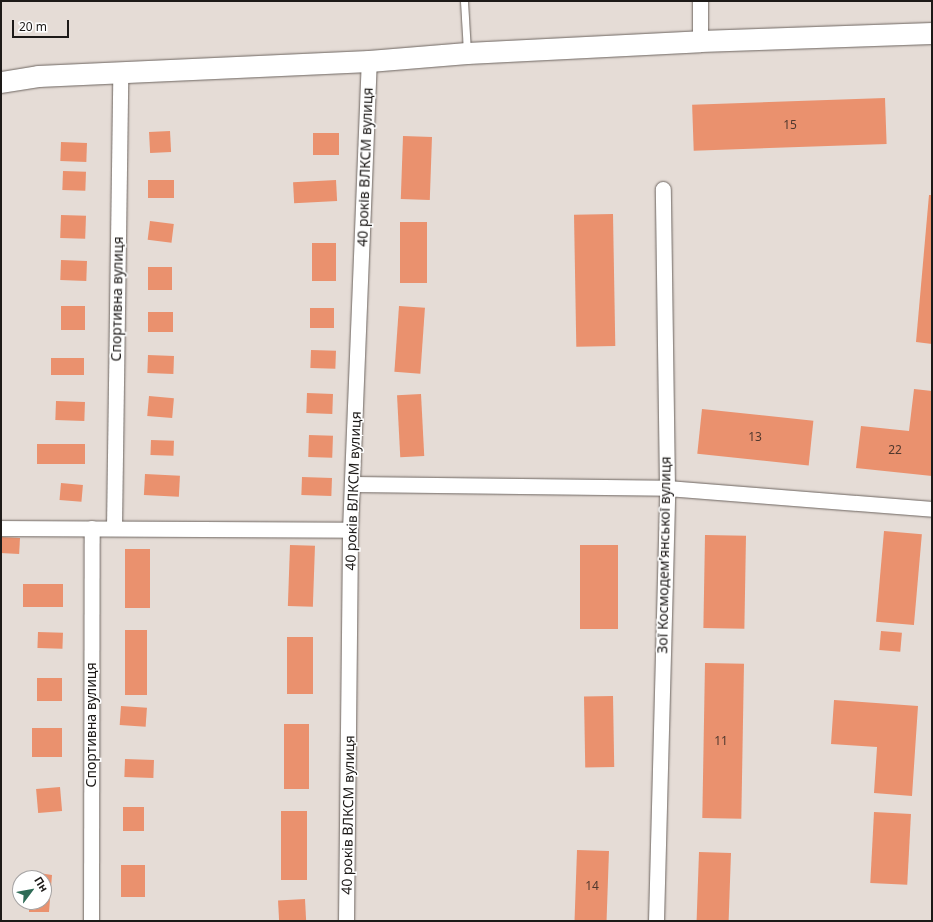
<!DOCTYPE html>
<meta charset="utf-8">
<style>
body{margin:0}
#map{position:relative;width:933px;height:922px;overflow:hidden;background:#e5dcd6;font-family:"Noto Sans",sans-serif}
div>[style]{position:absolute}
.building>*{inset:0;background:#ea916e;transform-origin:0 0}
.roads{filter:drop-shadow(0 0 1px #6d6560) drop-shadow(0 0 1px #6d6560)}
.service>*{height:7px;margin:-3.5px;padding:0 3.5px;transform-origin:3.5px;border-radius:3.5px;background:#fff}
.minor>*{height:15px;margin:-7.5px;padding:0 7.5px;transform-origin:7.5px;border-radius:7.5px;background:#fff}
.secondary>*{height:21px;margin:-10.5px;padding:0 10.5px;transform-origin:10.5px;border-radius:10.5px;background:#fff}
span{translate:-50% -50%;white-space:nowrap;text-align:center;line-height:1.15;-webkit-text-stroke:3px #fff;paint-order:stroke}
.number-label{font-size:12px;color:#50382e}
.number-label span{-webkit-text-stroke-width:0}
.street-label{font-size:14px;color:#1d1a18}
.frame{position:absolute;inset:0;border:2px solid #1d1a18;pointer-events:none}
.north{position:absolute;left:12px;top:870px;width:40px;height:40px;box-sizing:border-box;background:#fff;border:1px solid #a5a3a3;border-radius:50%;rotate:58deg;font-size:11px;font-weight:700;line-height:16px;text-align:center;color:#1d1a18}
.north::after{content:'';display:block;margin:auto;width:14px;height:18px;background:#2e6b56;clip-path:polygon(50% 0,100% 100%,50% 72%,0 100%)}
.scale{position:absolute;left:12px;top:20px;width:57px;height:18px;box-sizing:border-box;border:2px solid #1d1a18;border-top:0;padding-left:5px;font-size:12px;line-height:14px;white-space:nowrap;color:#1d1a18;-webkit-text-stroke:3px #fff;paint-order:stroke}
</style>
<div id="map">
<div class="building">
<div style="left:885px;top:98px;width:46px;height:193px;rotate:88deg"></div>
<div style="left:170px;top:131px;width:21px;height:21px;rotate:87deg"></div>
<div style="left:339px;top:133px;width:22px;height:26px;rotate:90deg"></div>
<div style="left:403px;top:136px;width:29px;height:63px;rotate:2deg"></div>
<div style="left:61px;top:142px;width:26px;height:19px;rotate:2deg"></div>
<div style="left:63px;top:171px;width:23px;height:19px;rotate:2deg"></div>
<div style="left:148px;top:180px;width:26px;height:18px"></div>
<div style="left:336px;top:180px;width:21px;height:43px;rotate:87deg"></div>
<div style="clip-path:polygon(929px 195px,932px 195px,932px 344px,916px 342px)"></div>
<div style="left:613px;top:214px;width:132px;height:39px;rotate:89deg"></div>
<div style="left:61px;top:215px;width:25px;height:23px;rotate:2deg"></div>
<div style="left:150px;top:221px;width:24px;height:19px;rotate:7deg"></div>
<div style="left:400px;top:222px;width:27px;height:61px"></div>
<div style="left:312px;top:243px;width:24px;height:38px"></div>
<div style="left:61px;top:260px;width:26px;height:20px;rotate:2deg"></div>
<div style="left:148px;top:267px;width:24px;height:23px"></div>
<div style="left:61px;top:306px;width:24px;height:24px"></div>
<div style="left:399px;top:306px;width:26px;height:66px;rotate:4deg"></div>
<div style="left:310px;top:308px;width:24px;height:20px"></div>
<div style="left:148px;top:312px;width:25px;height:20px"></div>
<div style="left:311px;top:350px;width:25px;height:18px;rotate:2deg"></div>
<div style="left:148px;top:355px;width:26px;height:18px;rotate:2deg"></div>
<div style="left:51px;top:358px;width:33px;height:17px"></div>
<div style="clip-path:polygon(914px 389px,932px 391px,932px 476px,856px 468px,861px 426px,909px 431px)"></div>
<div style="left:307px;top:393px;width:26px;height:20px;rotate:2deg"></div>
<div style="left:421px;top:394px;width:62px;height:24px;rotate:87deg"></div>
<div style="left:149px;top:396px;width:25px;height:20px;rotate:5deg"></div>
<div style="left:56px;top:401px;width:29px;height:19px;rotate:2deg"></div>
<div style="left:702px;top:409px;width:112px;height:45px;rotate:6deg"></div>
<div style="left:309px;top:435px;width:24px;height:22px;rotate:2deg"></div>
<div style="left:151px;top:440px;width:23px;height:15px;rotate:2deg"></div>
<div style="left:37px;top:444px;width:48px;height:20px"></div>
<div style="left:145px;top:474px;width:35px;height:21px;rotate:3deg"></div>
<div style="left:302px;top:477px;width:30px;height:18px;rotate:2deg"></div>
<div style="left:61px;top:483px;width:22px;height:17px;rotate:5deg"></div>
<div style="left:884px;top:531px;width:38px;height:91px;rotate:5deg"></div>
<div style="left:705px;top:535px;width:41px;height:93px;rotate:1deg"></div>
<div style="left:1px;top:537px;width:19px;height:16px;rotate:3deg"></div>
<div style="left:290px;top:545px;width:25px;height:61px;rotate:2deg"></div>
<div style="left:580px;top:545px;width:38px;height:84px"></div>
<div style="left:125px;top:549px;width:25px;height:59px"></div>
<div style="left:23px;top:584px;width:40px;height:23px"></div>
<div style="left:125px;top:630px;width:22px;height:65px"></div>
<div style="left:881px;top:631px;width:21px;height:19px;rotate:5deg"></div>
<div style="left:38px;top:632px;width:25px;height:16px;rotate:2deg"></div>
<div style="left:287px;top:637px;width:26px;height:57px"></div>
<div style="left:705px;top:663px;width:39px;height:155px;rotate:1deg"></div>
<div style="left:37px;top:678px;width:25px;height:23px"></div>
<div style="left:613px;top:696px;width:71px;height:29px;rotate:89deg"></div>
<div style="clip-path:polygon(834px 700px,918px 706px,912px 796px,874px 793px,877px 747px,831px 744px)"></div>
<div style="left:121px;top:706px;width:26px;height:19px;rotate:4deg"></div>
<div style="left:284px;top:724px;width:25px;height:65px"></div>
<div style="left:32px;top:728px;width:30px;height:29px"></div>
<div style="left:125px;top:759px;width:29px;height:18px;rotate:2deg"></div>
<div style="left:60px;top:787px;width:24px;height:24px;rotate:85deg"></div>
<div style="left:123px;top:807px;width:21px;height:24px"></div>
<div style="left:281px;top:811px;width:26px;height:69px"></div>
<div style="left:874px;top:812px;width:37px;height:71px;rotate:3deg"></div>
<div style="left:577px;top:850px;width:32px;height:71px;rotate:2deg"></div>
<div style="left:699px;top:852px;width:32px;height:69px;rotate:2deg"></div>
<div style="left:121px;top:865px;width:24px;height:32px"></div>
<div style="clip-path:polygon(32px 872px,52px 875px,49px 912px,29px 912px,29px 902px,44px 902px,44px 878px,31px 878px)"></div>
<div style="left:305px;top:899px;width:22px;height:27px;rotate:87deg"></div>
</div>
<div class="roads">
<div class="service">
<div style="left:464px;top:1px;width:50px;rotate:86.6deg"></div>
</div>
<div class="minor">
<div style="left:700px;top:1px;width:40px;rotate:90deg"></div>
<div style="left:353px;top:484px;width:314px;rotate:0.7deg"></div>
<div style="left:667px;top:488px;width:266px;rotate:4.5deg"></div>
<div style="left:114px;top:527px;width:455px;rotate:-89.2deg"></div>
<div style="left:1px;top:528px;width:349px;rotate:0.3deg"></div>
<div style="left:91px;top:921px;width:393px;rotate:-89.9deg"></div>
<div style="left:346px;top:921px;width:391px;rotate:-89.4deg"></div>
<div style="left:350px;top:530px;width:469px;rotate:-87.7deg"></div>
<div style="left:656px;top:921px;width:433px;rotate:-88.5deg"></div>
<div style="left:667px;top:488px;width:299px;rotate:-90.8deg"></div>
</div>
<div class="secondary">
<div style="left:1px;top:82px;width:37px;rotate:-9deg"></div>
<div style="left:38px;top:76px;width:331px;rotate:-2.6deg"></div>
<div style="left:369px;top:61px;width:98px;rotate:-4.7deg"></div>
<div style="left:467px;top:53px;width:233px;rotate:-2.9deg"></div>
<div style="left:700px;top:41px;width:232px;rotate:-2deg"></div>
</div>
</div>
<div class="number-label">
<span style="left:790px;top:125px">15</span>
<span style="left:755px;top:437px">13</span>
<span style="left:895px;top:450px">22</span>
<span style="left:721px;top:741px">11</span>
<span style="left:592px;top:886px">14</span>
</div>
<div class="street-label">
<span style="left:365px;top:167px;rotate:-88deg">40 років ВЛКСМ вулиця</span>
<span style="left:117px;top:299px;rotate:-89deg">Спортивна вулиця</span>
<span style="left:353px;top:491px;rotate:-88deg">40 років ВЛКСМ вулиця</span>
<span style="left:664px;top:555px;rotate:-89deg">Зої Космодем’янської вулиця</span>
<span style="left:91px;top:725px;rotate:-90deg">Спортивна вулиця</span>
<span style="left:348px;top:815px;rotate:-89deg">40 років ВЛКСМ вулиця</span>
</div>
<div class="frame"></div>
<div class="north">Пн</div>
<div class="scale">20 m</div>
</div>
